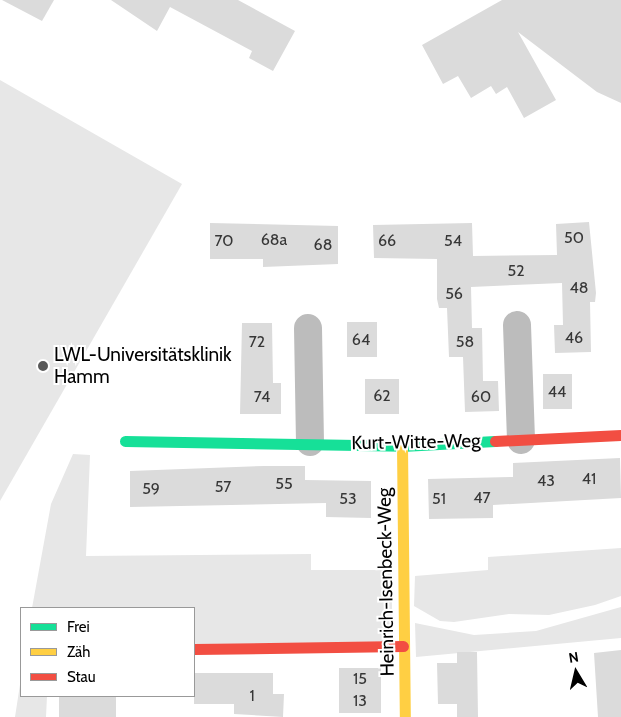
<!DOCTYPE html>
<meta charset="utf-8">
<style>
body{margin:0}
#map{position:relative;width:621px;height:717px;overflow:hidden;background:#fff;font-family:Cabin,sans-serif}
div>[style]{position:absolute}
.green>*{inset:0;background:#e7e7e7}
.building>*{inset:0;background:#dbdbdb;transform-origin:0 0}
.street>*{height:28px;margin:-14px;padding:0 14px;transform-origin:14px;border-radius:14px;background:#bcbcbc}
.fast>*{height:11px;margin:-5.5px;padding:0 5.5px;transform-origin:5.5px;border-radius:5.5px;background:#16e098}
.slow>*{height:11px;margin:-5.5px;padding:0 5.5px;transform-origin:5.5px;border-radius:5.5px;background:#ffcf43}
.jam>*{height:11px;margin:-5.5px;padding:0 5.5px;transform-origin:5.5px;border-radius:5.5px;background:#f24e42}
.dots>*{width:14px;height:14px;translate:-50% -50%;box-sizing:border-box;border:2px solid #fff;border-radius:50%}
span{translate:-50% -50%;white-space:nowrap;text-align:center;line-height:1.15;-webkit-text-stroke:4px #fff;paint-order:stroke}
.number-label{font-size:16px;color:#373737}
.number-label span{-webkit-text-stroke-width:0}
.poi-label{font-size:19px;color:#000}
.left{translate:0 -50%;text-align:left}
.street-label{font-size:19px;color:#000}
.legend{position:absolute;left:20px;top:607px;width:175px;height:90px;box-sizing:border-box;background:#fff;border:1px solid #999;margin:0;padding:6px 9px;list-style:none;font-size:15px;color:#000}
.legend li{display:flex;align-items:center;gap:10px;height:25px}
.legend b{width:25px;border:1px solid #999}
.north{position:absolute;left:551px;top:647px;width:50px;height:50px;-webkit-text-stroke:4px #fff;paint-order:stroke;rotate:351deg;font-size:14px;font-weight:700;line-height:20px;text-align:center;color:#000}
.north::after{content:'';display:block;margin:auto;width:18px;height:22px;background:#000;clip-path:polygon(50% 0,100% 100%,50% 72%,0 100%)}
</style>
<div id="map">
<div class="green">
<div style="clip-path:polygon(0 80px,182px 184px,0 501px)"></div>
<div style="clip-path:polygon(73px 454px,90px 455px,86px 556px,311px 554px,311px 570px,391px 570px,393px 642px,194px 646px,194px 608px,32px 608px,51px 504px)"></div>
<div style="clip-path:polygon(621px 548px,621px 596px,595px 605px,549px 615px,509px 614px,454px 622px,440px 621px,414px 606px,415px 576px,488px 570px,488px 557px)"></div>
<div style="clip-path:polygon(621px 607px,621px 638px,416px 657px,415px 623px,474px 635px,536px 631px)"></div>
<div style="clip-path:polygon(21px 678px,21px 696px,47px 696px,46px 717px,15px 717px)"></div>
</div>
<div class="building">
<div style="clip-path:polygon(2px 0,54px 0,42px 21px)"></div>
<div style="clip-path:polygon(111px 0,238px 0,295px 31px,273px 71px,249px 58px,252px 51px,170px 7px,157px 31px)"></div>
<div style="clip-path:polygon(502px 0,621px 0,621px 103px,597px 92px,518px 32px,556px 100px,524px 118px,507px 87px,496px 94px,491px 86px,471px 98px,458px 76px,443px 84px,422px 45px)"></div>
<div style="clip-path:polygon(589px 222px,596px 293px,595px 302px,590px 302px,591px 352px,555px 353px,554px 325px,563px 325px,562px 283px,471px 287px,472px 328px,482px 328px,483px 381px,498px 381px,499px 411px,465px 412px,463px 357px,449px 357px,447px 308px,439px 308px,437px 299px,437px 259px,374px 258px,373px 225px,472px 223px,473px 256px,557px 255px,556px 224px)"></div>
<div style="clip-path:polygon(210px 223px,338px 226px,338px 264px,263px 267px,263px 259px,210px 259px)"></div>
<div style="left:347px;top:322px;width:30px;height:35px"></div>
<div style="clip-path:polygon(242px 323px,272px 323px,273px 383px,281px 383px,281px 414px,240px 414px)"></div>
<div style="left:572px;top:374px;width:35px;height:29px;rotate:90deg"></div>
<div style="left:365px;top:379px;width:34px;height:35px"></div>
<div style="clip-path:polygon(620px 458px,621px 498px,493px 505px,493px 518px,429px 519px,428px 479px,513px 477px,513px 463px)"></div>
<div style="clip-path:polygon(264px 466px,305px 466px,305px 480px,371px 481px,371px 518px,326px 517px,326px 503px,130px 507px,130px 471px)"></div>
<div style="clip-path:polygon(621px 650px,621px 717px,598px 717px,594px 653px)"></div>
<div style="clip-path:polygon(457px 652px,477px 652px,478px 717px,457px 717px,457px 704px,438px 704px,437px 663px,457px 663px)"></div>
<div style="left:339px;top:668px;width:42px;height:45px"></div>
<div style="clip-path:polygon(194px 673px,273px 673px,273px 694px,284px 694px,283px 717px,234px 714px,234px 704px,194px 704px)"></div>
<div style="left:59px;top:696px;width:57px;height:21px"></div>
</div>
<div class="street">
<div style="left:517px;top:325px;width:115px;rotate:88deg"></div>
<div style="left:308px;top:328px;width:114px;rotate:89deg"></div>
</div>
<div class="fast">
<div style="left:125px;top:441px;width:277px;rotate:1deg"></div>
<div style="left:402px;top:446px;width:93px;rotate:-3.1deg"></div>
</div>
<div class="slow">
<div style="left:402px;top:446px;width:271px;rotate:89.4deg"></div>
</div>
<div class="jam">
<div style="left:495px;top:441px;width:126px;rotate:-2.7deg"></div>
<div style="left:194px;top:649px;width:209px;rotate:-0.8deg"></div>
</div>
<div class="dots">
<div style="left:43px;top:366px;background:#595959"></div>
</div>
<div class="number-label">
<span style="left:574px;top:238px">50</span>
<span style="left:274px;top:240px">68a</span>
<span style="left:224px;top:241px">70</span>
<span style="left:387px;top:241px">66</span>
<span style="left:453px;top:241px">54</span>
<span style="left:323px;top:245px">68</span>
<span style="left:516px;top:271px">52</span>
<span style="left:579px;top:288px">48</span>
<span style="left:454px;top:294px">56</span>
<span style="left:574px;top:338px">46</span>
<span style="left:361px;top:340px">64</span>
<span style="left:257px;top:342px">72</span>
<span style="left:465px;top:342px">58</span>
<span style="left:557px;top:392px">44</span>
<span style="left:382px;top:396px">62</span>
<span style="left:262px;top:397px">74</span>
<span style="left:481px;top:397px">60</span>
<span style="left:589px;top:479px">41</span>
<span style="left:546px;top:481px">43</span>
<span style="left:284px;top:484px">55</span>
<span style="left:223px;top:487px">57</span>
<span style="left:151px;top:489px">59</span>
<span style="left:482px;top:498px">47</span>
<span style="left:348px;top:499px">53</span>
<span style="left:439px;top:499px">51</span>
<span style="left:360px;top:679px">15</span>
<span style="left:252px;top:696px">1</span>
<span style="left:360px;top:701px">13</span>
</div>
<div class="poi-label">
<span class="left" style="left:54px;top:366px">LWL-Universitätsklinik<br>Hamm</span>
</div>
<div class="street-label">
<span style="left:416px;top:442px;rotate:-1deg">Kurt-Witte-Weg</span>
<span style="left:386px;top:582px;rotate:-91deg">Heinrich-Isenbeck-Weg</span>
</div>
<ul class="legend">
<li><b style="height:6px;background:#16e098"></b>Frei</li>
<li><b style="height:6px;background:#ffcf43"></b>Zäh</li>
<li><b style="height:6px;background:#f24e42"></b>Stau</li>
</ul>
<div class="north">N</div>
</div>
